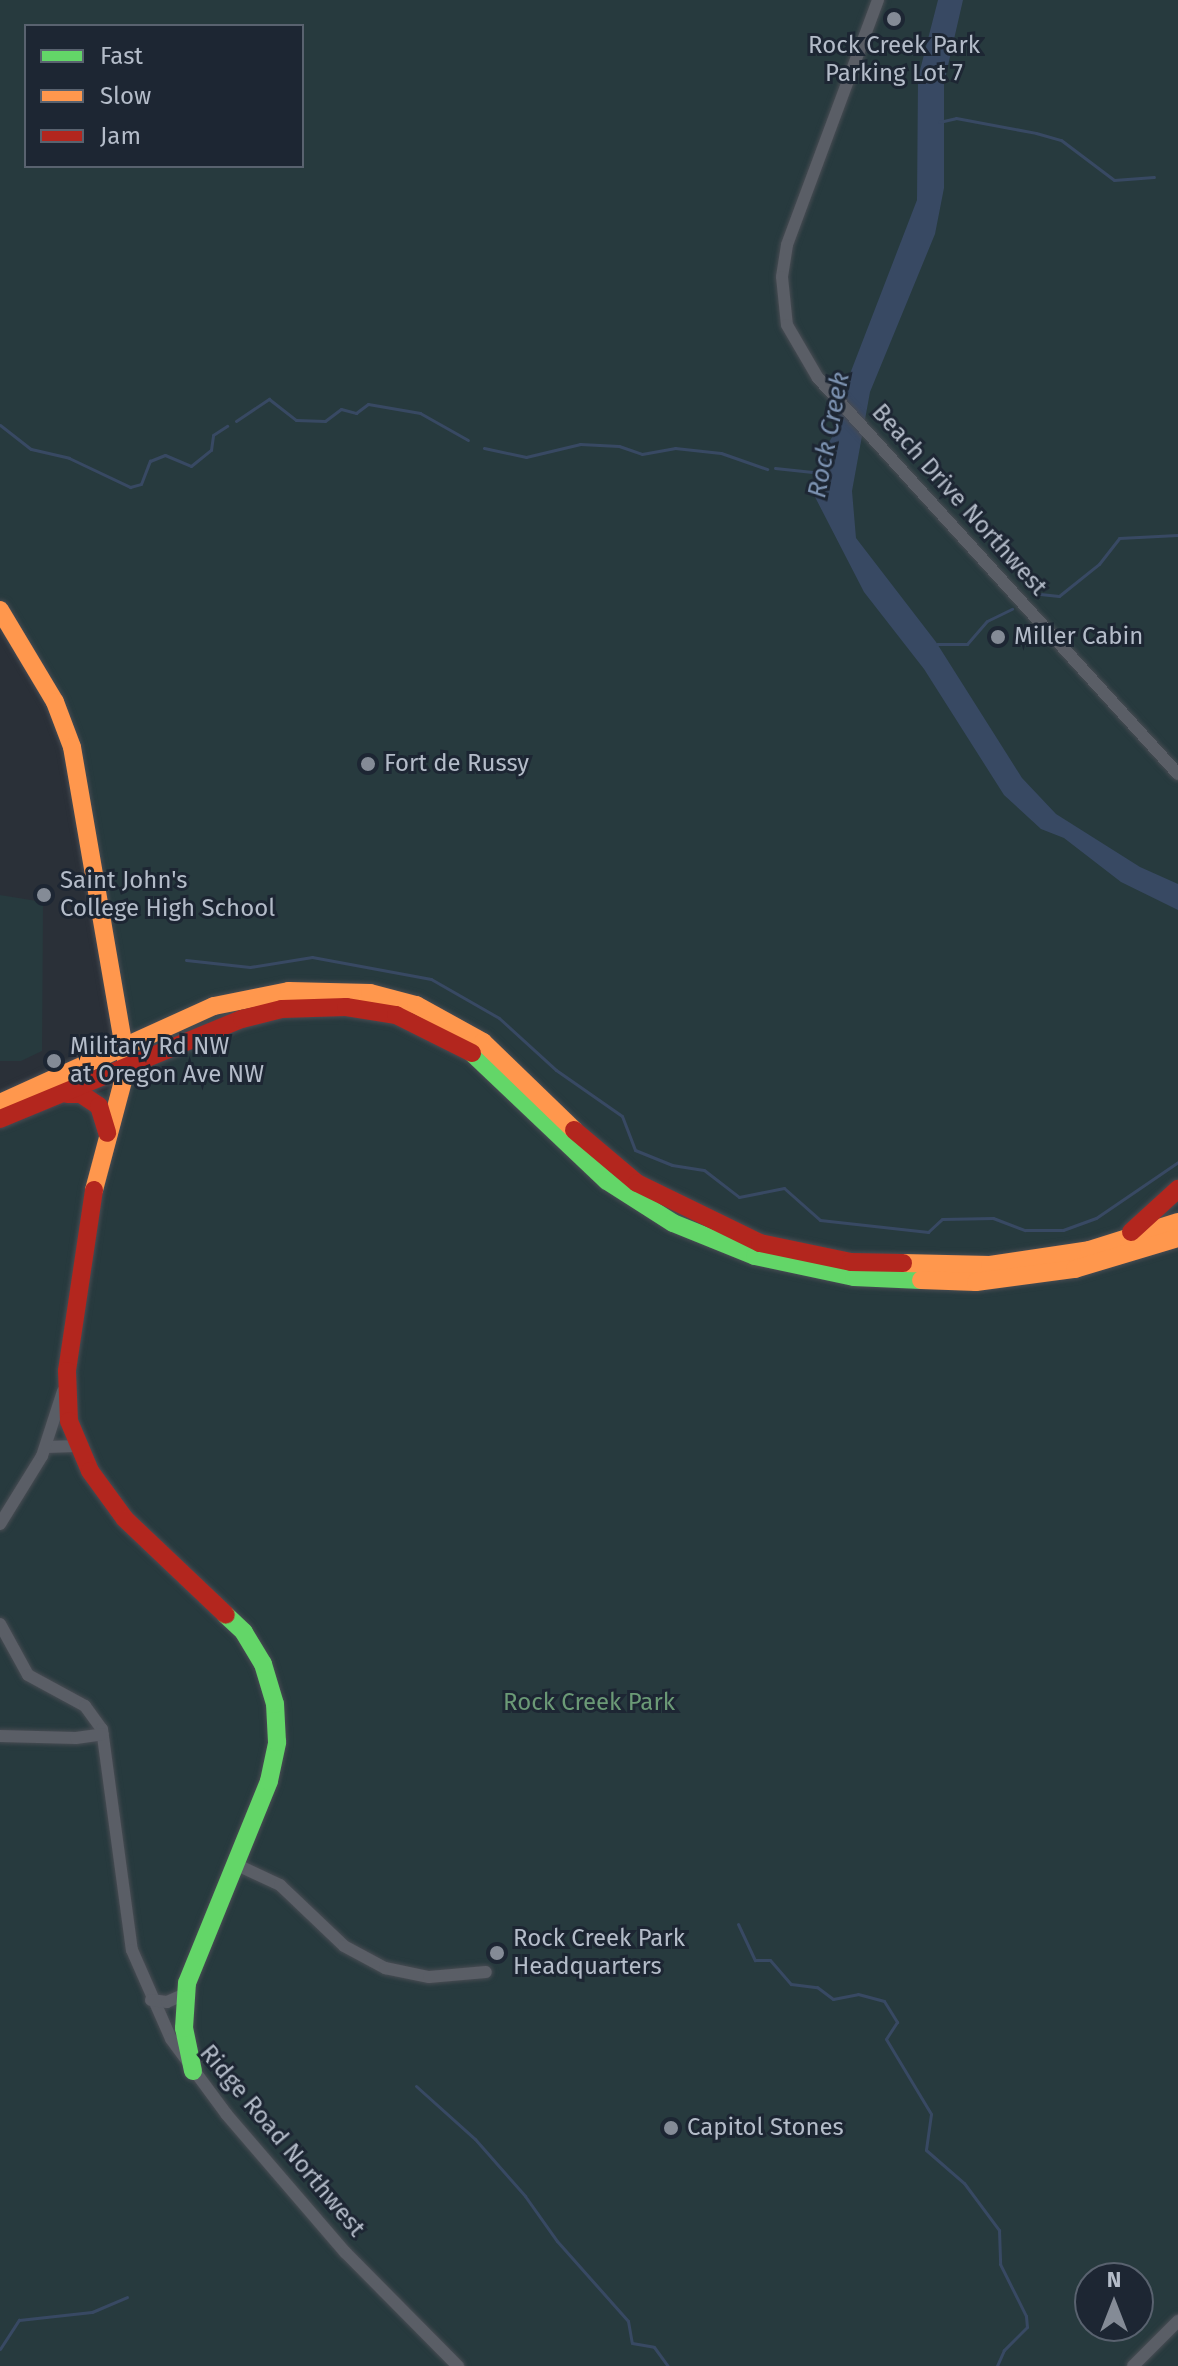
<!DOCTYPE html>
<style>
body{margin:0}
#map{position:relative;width:1178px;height:2366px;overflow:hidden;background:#2a3038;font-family:"Fira Sans",sans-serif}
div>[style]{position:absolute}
.green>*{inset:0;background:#273a3e}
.water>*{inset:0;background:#384963}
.stream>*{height:3px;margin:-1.5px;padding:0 1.5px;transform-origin:1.5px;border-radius:1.5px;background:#384963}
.roads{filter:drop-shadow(0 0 2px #484c53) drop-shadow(0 0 2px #484c53)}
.street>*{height:12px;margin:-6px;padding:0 6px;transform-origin:6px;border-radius:6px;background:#5a5e66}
.fast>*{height:18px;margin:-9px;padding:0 9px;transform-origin:9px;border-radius:9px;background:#63d668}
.slow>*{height:18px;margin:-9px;padding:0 9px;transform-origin:9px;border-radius:9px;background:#ff974d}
.jam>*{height:18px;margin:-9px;padding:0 9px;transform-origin:9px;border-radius:9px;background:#b3261e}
.dots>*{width:22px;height:22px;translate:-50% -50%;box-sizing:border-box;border:4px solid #1d2633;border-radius:50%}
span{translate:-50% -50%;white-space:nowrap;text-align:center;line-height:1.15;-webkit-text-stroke:6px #1d2633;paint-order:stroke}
.poi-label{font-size:24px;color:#b4bcc9}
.left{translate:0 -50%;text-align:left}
.street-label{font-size:24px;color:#b4bcc9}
.park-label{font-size:24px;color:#6b9a76}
.water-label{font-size:26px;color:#7c92b1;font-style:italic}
.legend{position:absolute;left:24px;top:24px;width:280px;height:144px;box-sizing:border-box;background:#1d2633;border:2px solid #59626f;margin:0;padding:10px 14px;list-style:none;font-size:24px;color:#b4bcc9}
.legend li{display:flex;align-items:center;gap:16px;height:40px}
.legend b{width:40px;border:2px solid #59626f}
.north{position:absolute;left:1074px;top:2262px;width:80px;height:80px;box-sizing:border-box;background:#1d2633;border:2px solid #59626f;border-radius:50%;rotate:0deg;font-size:22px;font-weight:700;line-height:32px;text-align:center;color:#b4bcc9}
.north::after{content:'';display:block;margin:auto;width:28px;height:36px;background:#848b96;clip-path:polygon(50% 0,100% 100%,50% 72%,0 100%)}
</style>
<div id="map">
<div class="green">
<div style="clip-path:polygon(evenodd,0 0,1178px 0,1178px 2366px,0 2366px,0 1128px,145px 1076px,123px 1002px,83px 767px,0 601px,0 0,26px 26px,302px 26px,302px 166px,26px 166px,26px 26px,0 0,1090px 2278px,1138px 2278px,1138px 2326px,1090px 2326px,1090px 2278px)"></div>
<div style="clip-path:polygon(0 895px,43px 902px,42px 1051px,21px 1061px,0 1061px)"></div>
</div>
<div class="water">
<div style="clip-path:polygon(938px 0,963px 0,944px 83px,944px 188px,935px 234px,870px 392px,852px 491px,856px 538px,936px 642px,1022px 778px,1056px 814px,1140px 867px,1178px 884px,1178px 910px,1121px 882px,1064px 838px,1041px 829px,1004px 795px,924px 669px,864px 592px,815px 497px,821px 455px,834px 434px,843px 392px,917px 200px,918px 78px)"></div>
</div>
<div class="stream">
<div style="left:939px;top:122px;width:17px;rotate:-13deg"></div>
<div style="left:956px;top:118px;width:81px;rotate:10.6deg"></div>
<div style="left:1036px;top:133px;width:26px;rotate:16deg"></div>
<div style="left:1061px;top:140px;width:66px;rotate:37deg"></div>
<div style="left:1114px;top:180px;width:40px;rotate:-4.3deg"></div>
<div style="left:236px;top:421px;width:40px;rotate:-34deg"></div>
<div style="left:269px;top:399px;width:34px;rotate:38deg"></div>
<div style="left:296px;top:420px;width:29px;rotate:2deg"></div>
<div style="left:325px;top:421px;width:20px;rotate:-37deg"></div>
<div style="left:341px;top:409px;width:16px;rotate:15deg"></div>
<div style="left:356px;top:413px;width:15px;rotate:-37deg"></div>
<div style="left:368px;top:404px;width:53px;rotate:9.8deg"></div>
<div style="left:420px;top:413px;width:55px;rotate:29.4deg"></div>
<div style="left:0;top:425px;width:39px;rotate:38deg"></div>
<div style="left:31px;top:449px;width:39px;rotate:13deg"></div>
<div style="left:69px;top:458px;width:68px;rotate:25.4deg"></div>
<div style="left:130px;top:487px;width:11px;rotate:-15deg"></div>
<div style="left:141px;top:484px;width:25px;rotate:-69deg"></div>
<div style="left:150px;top:461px;width:16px;rotate:-22deg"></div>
<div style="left:165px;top:455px;width:28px;rotate:23deg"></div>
<div style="left:191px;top:466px;width:26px;rotate:-39deg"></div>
<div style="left:211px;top:450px;width:15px;rotate:-82deg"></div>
<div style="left:213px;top:435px;width:17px;rotate:-33deg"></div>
<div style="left:484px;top:448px;width:43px;rotate:12.1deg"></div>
<div style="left:526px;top:457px;width:56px;rotate:-13.5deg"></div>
<div style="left:580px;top:444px;width:39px;rotate:3deg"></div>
<div style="left:619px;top:446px;width:24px;rotate:19deg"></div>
<div style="left:642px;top:454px;width:34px;rotate:-10deg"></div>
<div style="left:675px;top:448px;width:46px;rotate:6.2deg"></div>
<div style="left:721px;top:453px;width:49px;rotate:19.2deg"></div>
<div style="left:775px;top:468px;width:47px;rotate:6.1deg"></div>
<div style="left:1040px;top:594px;width:19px;rotate:6deg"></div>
<div style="left:1059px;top:596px;width:51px;rotate:-38.7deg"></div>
<div style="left:1099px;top:564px;width:33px;rotate:-52deg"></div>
<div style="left:1119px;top:538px;width:59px;rotate:-2.9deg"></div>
<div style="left:937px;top:644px;width:30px"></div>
<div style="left:967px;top:644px;width:30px;rotate:-49deg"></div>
<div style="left:987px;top:621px;width:28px;rotate:-26deg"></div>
<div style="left:186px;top:960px;width:64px;rotate:6.2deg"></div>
<div style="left:250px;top:967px;width:63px;rotate:-9.2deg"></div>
<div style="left:312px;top:957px;width:121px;rotate:10.5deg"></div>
<div style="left:431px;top:979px;width:78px;rotate:29.8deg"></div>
<div style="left:499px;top:1018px;width:77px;rotate:42.4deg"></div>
<div style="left:556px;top:1070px;width:80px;rotate:34.9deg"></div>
<div style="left:622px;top:1116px;width:36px;rotate:69deg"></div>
<div style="left:635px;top:1150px;width:40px;rotate:22deg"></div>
<div style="left:672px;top:1165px;width:32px;rotate:9deg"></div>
<div style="left:704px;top:1170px;width:44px;rotate:37.6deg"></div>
<div style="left:739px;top:1197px;width:46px;rotate:-11.3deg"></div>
<div style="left:784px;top:1188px;width:48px;rotate:41.6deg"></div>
<div style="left:820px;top:1220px;width:109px;rotate:6.3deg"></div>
<div style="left:928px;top:1232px;width:19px;rotate:-43deg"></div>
<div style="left:942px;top:1219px;width:51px;rotate:-1.1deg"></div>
<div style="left:993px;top:1218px;width:34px;rotate:21deg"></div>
<div style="left:1025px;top:1230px;width:38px"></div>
<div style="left:1063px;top:1230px;width:35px;rotate:-20deg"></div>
<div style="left:1096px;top:1218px;width:99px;rotate:-34.3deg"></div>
<div style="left:738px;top:1924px;width:40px;rotate:65deg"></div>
<div style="left:755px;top:1960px;width:15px"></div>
<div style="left:770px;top:1960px;width:32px;rotate:49deg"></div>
<div style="left:791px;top:1984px;width:26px;rotate:7deg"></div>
<div style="left:817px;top:1987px;width:20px;rotate:37deg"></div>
<div style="left:833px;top:1999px;width:25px;rotate:-11deg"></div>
<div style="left:858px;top:1994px;width:27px;rotate:15deg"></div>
<div style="left:884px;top:2001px;width:25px;rotate:58deg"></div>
<div style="left:897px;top:2022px;width:20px;rotate:123deg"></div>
<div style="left:886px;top:2039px;width:87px;rotate:59deg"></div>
<div style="left:931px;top:2114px;width:36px;rotate:98deg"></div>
<div style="left:926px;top:2150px;width:50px;rotate:41deg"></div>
<div style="left:964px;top:2183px;width:59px;rotate:53.3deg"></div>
<div style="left:999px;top:2230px;width:34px;rotate:88deg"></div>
<div style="left:1000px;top:2264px;width:58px;rotate:63.4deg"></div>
<div style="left:1026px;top:2316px;width:11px;rotate:85deg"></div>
<div style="left:1027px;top:2327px;width:33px;rotate:135deg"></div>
<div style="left:1004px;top:2350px;width:17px;rotate:114deg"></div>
<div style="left:416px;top:2086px;width:79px;rotate:41.9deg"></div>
<div style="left:475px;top:2139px;width:76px;rotate:48.7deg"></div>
<div style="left:525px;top:2196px;width:55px;rotate:54.6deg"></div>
<div style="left:557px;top:2241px;width:107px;rotate:48.4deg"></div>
<div style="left:628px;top:2321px;width:22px;rotate:80deg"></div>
<div style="left:632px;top:2343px;width:22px;rotate:10deg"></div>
<div style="left:654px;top:2347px;width:24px;rotate:54deg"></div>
<div style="left:0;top:2349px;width:35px;rotate:-57deg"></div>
<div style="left:19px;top:2320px;width:73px;rotate:-6.3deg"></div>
<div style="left:92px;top:2312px;width:38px;rotate:-23deg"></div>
</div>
<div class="roads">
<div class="street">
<div style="left:878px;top:0;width:261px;rotate:110.4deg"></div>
<div style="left:787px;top:245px;width:32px;rotate:99deg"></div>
<div style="left:782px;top:277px;width:48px;rotate:84.1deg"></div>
<div style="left:787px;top:325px;width:61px;rotate:59.7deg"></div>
<div style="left:818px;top:378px;width:535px;rotate:47.73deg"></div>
<div style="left:46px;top:1447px;width:31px;rotate:-2deg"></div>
<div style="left:0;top:1524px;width:80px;rotate:-58.3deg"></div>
<div style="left:42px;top:1456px;width:68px;rotate:-72.1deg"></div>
<div style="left:0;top:1624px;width:58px;rotate:61.2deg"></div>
<div style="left:28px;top:1675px;width:65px;rotate:28.5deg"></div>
<div style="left:85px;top:1706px;width:29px;rotate:54deg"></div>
<div style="left:102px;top:1729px;width:223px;rotate:82.3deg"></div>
<div style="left:132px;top:1950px;width:97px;rotate:66.3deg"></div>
<div style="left:171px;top:2039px;width:94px;rotate:53.6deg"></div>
<div style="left:227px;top:2115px;width:181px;rotate:49.3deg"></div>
<div style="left:345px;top:2252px;width:161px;rotate:45.3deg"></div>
<div style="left:0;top:1736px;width:76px;rotate:1.5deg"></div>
<div style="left:76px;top:1738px;width:27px;rotate:-8deg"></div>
<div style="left:235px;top:1864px;width:50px;rotate:25deg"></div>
<div style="left:280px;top:1885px;width:88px;rotate:43.6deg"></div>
<div style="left:344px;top:1946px;width:47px;rotate:28.2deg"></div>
<div style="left:385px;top:1968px;width:45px;rotate:11.6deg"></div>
<div style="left:429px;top:1977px;width:57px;rotate:-5deg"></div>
<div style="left:151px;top:2000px;width:16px;rotate:7deg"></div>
<div style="left:167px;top:2002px;width:20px;rotate:-24deg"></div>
<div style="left:1133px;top:2366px;width:64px;rotate:-45deg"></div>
</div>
<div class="fast">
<div style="left:472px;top:1053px;width:186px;rotate:43.5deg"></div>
<div style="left:607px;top:1181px;width:78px;rotate:32.5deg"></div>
<div style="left:673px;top:1223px;width:88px;rotate:21.9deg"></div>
<div style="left:755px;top:1256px;width:101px;rotate:12deg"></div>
<div style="left:854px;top:1277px;width:67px;rotate:2.6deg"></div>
<div style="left:193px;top:2071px;width:44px;rotate:-101.8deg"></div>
<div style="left:184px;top:2028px;width:45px;rotate:-86.2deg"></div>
<div style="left:187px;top:1983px;width:218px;rotate:-67.9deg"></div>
<div style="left:269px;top:1781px;width:40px;rotate:-78deg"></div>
<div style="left:277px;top:1742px;width:38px;rotate:-93deg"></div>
<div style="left:275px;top:1704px;width:42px;rotate:-106.7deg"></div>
<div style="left:263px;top:1664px;width:37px;rotate:-121deg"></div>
<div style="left:244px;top:1632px;width:25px;rotate:-137deg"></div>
</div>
<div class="slow">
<div style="left:0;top:610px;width:107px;rotate:59.1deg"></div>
<div style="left:55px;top:702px;width:48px;rotate:69.3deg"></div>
<div style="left:72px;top:747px;width:324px;rotate:80.2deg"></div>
<div style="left:127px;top:1066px;width:128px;rotate:104.9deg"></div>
<div style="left:0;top:1103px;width:235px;rotate:-24.4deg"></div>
<div style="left:214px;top:1006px;width:76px;rotate:-11.3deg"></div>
<div style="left:289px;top:991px;width:81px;rotate:1.4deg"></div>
<div style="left:370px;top:993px;width:48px;rotate:14.6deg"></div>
<div style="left:416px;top:1005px;width:77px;rotate:28.9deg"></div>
<div style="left:483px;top:1042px;width:127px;rotate:44deg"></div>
<div style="left:903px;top:1263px;width:87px;rotate:1.3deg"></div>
<div style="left:990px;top:1265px;width:100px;rotate:-8.6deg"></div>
<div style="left:1089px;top:1250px;width:93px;rotate:-17.5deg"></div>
<div style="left:921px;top:1280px;width:55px;rotate:2.1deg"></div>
<div style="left:976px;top:1282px;width:100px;rotate:-7.5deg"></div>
<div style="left:1075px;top:1269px;width:108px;rotate:-16.8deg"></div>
</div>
<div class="jam">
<div style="left:67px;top:1094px;width:14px"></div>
<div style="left:81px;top:1094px;width:22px;rotate:34deg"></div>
<div style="left:99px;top:1106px;width:28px;rotate:73deg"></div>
<div style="left:0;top:1119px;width:262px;rotate:-22.5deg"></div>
<div style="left:242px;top:1019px;width:41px;rotate:-14deg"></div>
<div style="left:282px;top:1009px;width:64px;rotate:-1.8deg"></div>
<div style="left:346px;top:1007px;width:51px;rotate:9.1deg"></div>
<div style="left:396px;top:1015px;width:85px;rotate:26.6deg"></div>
<div style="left:574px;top:1130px;width:82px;rotate:40.1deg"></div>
<div style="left:637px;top:1183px;width:137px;rotate:26deg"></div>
<div style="left:760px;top:1243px;width:93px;rotate:11.8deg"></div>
<div style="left:851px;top:1262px;width:52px;rotate:1.1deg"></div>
<div style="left:94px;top:1190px;width:183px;rotate:98.5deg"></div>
<div style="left:67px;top:1371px;width:50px;rotate:87.7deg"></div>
<div style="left:69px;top:1421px;width:54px;rotate:67.2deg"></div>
<div style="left:90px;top:1471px;width:59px;rotate:53.9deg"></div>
<div style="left:125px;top:1519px;width:139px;rotate:43.5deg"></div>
<div style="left:1131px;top:1232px;width:64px;rotate:-42.5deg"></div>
</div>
</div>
<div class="dots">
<div style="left:894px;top:19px;background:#848b96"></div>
<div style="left:998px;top:637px;background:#848b96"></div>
<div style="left:368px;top:764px;background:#848b96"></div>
<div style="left:44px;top:895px;background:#848b96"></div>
<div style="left:54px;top:1061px;background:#848b96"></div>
<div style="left:497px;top:1953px;background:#848b96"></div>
<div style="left:671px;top:2128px;background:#848b96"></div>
</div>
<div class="poi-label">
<span style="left:894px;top:60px">Rock Creek Park<br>Parking Lot 7</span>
<span class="left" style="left:1014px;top:637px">Miller Cabin</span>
<span class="left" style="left:384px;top:764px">Fort de Russy</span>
<span class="left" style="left:60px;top:895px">Saint John's<br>College High School</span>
<span class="left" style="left:70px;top:1061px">Military Rd NW<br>at Oregon Ave NW</span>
<span class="left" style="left:513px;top:1953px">Rock Creek Park<br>Headquarters</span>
<span class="left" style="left:687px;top:2128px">Capitol Stones</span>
</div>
<div class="street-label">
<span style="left:959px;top:500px;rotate:48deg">Beach Drive Northwest</span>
<span style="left:282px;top:2141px;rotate:50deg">Ridge Road Northwest</span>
</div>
<div class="park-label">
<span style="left:589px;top:1703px">Rock Creek Park</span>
</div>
<div class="water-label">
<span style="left:829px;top:435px;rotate:-79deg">Rock Creek</span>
</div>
<ul class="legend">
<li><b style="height:10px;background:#63d668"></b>Fast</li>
<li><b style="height:10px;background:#ff974d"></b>Slow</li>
<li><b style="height:10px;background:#b3261e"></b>Jam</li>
</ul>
<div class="north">N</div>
</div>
